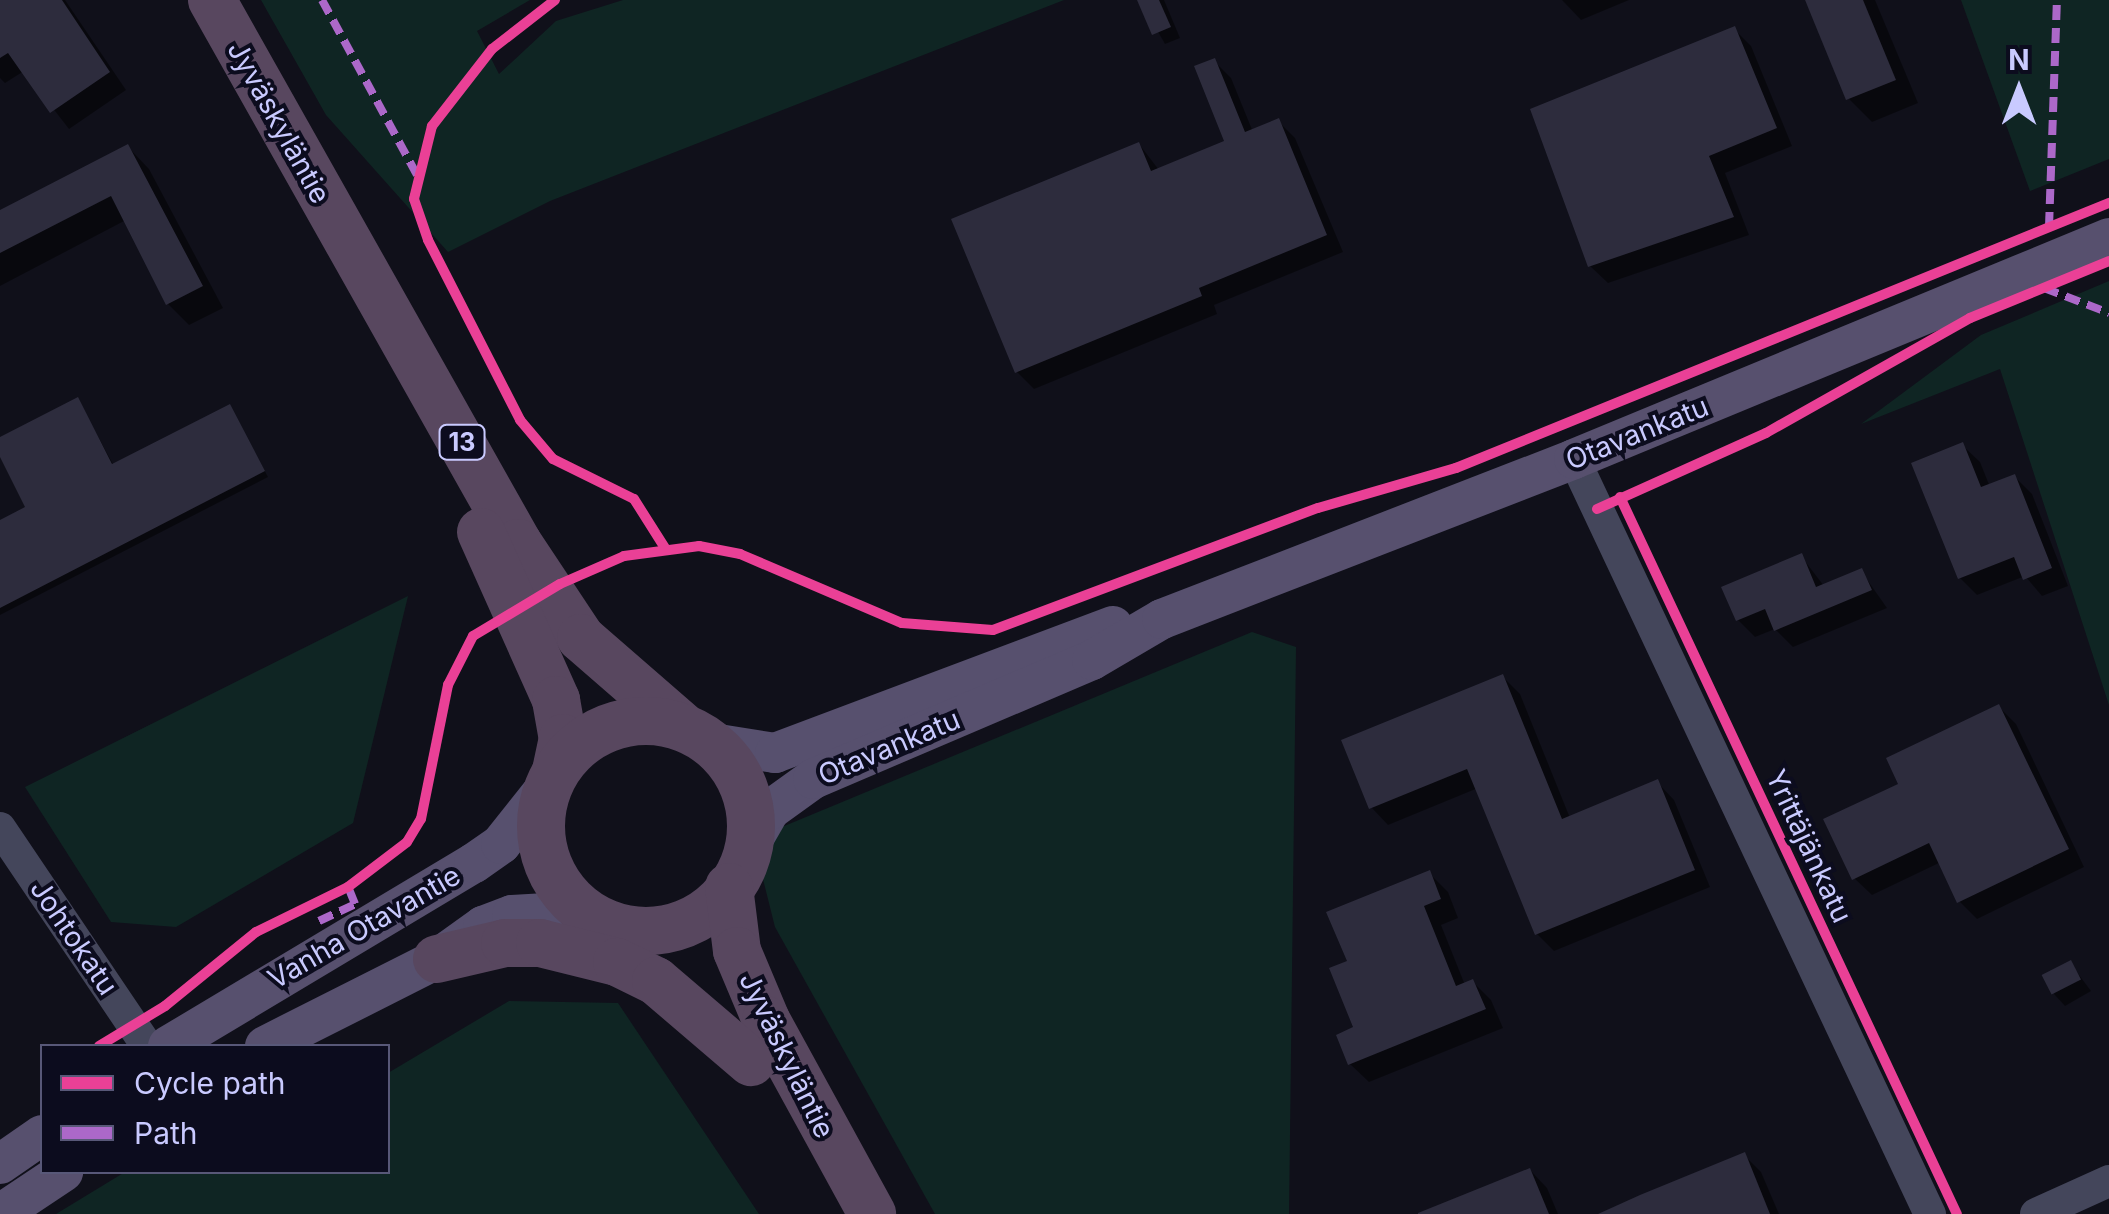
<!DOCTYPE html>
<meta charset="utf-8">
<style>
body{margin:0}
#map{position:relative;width:2109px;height:1214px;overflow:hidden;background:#10101a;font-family:Inter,sans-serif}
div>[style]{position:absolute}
.green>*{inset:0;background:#0f2523}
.shadow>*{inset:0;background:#0007}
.building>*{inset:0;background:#2d2c3d;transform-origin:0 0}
.minor>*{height:32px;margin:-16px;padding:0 16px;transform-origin:16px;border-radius:16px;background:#44465b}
.major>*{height:40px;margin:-20px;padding:0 20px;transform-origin:20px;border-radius:20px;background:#57506e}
.highway>*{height:48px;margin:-24px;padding:0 24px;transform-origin:24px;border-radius:24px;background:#58475f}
.highway>.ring{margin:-24px;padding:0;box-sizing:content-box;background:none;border:48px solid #58475f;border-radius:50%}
.quiet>*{height:8px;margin-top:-4px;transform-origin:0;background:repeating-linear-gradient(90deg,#ac68c9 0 15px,transparent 0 23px)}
.cycleway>*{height:10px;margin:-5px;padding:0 5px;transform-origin:5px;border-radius:5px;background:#ea4096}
span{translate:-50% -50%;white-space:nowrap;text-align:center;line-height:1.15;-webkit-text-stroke:8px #0c0c1e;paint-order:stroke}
.shield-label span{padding:2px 8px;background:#0c0c1e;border:2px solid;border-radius:8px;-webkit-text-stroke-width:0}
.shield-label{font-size:25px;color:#c9caff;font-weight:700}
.street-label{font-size:28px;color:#c9caff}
.legend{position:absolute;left:40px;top:1044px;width:350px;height:130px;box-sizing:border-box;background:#0c0c1e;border:2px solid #585878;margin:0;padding:12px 18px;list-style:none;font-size:30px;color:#c9caff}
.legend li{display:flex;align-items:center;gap:20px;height:50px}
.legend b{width:50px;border:2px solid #585878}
.north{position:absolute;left:1969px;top:40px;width:100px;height:100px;-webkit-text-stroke:8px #0c0c1e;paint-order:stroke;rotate:0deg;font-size:28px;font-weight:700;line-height:40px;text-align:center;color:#c9caff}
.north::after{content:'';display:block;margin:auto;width:35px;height:45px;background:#c9caff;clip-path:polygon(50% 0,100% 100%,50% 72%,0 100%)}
</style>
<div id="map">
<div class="green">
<div style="clip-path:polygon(261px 0,530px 0,477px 31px,499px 74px,556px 21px,623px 0,1064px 0,550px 201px,448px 252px,326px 115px)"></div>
<div style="clip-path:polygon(1961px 0,2109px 0,2109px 159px,2030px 191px)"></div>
<div style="clip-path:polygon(2109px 281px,2109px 705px,2000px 369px,1861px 424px,1981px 335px)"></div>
<div style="clip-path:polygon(408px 596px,353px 823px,176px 927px,111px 922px,25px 787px)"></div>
<div style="clip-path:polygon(1252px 632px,1296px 647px,1289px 1214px,935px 1214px,775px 927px,753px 839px)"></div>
<div style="clip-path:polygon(509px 1001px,618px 1003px,759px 1214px,56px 1214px,125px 1172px,388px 1172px,388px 1073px)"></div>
</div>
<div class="shadow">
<div style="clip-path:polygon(0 0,65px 0,126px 90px,69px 129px,24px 71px,5px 83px,0 78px)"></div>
<div style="clip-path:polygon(1140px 0,1164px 0,1180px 38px,1165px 44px)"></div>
<div style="clip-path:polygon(1562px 0,1629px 0,1581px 20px)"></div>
<div style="clip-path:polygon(1805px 0,1875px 0,1918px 103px,1872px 122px,1849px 99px)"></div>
<div style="clip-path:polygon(1734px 29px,1751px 46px,1792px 146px,1725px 173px,1749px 235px,1608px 283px,1590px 266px)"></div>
<div style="clip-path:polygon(1214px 61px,1231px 78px,1253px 132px,1278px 121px,1295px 138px,1343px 252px,1214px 305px,1217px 314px,1034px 389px,1017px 372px,955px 221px,1139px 144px,1159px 170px,1227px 142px)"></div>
<div style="clip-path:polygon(128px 147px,149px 169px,223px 308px,189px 325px,168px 304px,126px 220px,0 286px,0 213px)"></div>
<div style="clip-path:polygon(78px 400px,114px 466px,230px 407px,268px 477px,0 615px,0 523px,29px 508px,0 440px)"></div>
<div style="clip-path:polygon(1962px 445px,1980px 462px,1990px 487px,2015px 477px,2032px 494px,2068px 586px,2042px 596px,2025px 576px,1977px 595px,1960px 578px)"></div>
<div style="clip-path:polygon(1801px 556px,1824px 586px,1861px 571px,1887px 608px,1793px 647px,1775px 629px,1755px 637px,1738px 620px)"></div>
<div style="clip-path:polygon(1503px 677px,1520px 694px,1570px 818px,1657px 782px,1674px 800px,1710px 887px,1554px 951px,1537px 934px,1478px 788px,1388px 825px,1371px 807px)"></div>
<div style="clip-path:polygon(1999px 707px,2016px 724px,2084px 867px,1977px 919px,1960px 902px,1941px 862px,1872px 895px,1854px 878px)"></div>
<div style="clip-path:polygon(1429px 873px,1448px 892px,1458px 918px,1441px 925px,1465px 985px,1473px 982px,1491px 1000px,1503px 1028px,1369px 1082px,1350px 1064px,1357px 1029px,1350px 962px)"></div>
<div style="clip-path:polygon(2070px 963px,2091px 991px,2065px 1006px,2054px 994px)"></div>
<div style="clip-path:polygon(1744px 1155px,1761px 1172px,1779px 1214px,1604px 1214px)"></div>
<div style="clip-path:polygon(1530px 1170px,1547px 1188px,1558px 1214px,1423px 1214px)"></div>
</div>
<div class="building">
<div style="clip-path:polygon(0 0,62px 0,110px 72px,50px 113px,8px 53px,0 58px)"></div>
<div style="clip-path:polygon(1137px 0,1159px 0,1171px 27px,1152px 35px)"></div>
<div style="clip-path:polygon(1805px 0,1863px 0,1896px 80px,1846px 100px)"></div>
<div style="clip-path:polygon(1735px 26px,1777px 128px,1709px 156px,1734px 217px,1588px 267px,1530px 109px)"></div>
<div style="clip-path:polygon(1215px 58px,1245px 132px,1279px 118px,1327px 235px,1199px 288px,1202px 296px,1015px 373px,951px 219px,1139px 142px,1151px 171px,1224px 141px,1194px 66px)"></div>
<div style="clip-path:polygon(128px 144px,203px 286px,166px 305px,111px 196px,0 253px,0 210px)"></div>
<div style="clip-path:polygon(78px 397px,112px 464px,230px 404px,265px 471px,0 608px,0 520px,25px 507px,0 457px,0 437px)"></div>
<div style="clip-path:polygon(1963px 442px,1981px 487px,2015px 474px,2052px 568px,2023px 580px,2014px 557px,1958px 579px,1911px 463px)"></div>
<div style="clip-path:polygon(1802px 553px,1816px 587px,1862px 568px,1872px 590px,1774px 631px,1765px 609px,1736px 621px,1721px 587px)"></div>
<div style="clip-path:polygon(1503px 674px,1562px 819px,1658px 779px,1695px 870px,1535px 935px,1467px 769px,1369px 809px,1341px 740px)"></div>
<div style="clip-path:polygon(1999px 704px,2069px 849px,1957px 903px,1929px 843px,1852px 880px,1823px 819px,1898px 784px,1886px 758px)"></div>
<div style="clip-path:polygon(1430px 870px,1441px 899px,1424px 906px,1456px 986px,1473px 979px,1486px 1009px,1348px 1065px,1336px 1035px,1353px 1027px,1329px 968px,1347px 961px,1326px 912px)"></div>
<div style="left:2071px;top:960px;width:22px;height:33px;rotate:63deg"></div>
<div style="clip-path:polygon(1745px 1152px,1770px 1214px,1598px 1214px,1640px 1195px)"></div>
<div style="clip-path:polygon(1530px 1168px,1549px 1214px,1418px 1214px,1418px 1213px)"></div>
</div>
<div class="minor">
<div style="left:1574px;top:459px;width:835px;rotate:64.76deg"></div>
<div style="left:0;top:828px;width:263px;rotate:56deg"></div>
<div style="left:2036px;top:1214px;width:80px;rotate:-24.3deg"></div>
</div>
<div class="major">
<div style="left:712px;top:743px;width:64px;rotate:9deg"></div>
<div style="left:775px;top:753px;width:361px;rotate:-20.6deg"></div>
<div style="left:747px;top:850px;width:46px;rotate:-60.1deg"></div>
<div style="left:770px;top:810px;width:53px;rotate:-35.8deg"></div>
<div style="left:813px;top:779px;width:303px;rotate:-23.1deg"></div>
<div style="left:1092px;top:660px;width:81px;rotate:-30.4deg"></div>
<div style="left:1162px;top:619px;width:442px;rotate:-21.2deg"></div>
<div style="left:1574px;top:459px;width:579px;rotate:-22.44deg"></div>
<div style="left:168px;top:1046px;width:357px;rotate:-30.9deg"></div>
<div style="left:474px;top:863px;width:33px;rotate:-35deg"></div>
<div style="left:501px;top:844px;width:69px;rotate:-51.5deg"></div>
<div style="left:265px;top:1046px;width:193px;rotate:-26.8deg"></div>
<div style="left:437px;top:959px;width:57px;rotate:-35.7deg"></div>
<div style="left:483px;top:926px;width:31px;rotate:-21deg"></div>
<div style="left:512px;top:915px;width:69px;rotate:-3.3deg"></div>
<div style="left:0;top:1164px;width:51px;rotate:-34.6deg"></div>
<div style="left:0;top:1214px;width:76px;rotate:-33.7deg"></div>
</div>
<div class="highway">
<div style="left:212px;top:0;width:623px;rotate:60.6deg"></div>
<div style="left:518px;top:543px;width:114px;rotate:56.4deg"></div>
<div style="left:581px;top:638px;width:133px;rotate:41deg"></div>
<div style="left:481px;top:532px;width:184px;rotate:65.9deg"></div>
<div style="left:556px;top:700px;width:39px;rotate:80deg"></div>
<div style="left:563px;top:738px;width:33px;rotate:102deg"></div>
<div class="ring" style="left:541px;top:721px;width:162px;height:162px"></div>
<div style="left:729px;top:887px;width:64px;rotate:82.9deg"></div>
<div style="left:737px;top:951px;width:75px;rotate:67.2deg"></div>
<div style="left:766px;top:1020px;width:221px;rotate:61.3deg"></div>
<div style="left:437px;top:959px;width:70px;rotate:-13.2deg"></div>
<div style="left:505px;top:943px;width:35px"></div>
<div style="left:540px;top:943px;width:79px;rotate:13.9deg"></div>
<div style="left:617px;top:962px;width:43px;rotate:26deg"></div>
<div style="left:656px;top:981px;width:125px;rotate:40.5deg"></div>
</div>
<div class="quiet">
<div style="left:322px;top:0;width:199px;rotate:61.5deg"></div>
<div style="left:2049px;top:227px;width:227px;rotate:-88deg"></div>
<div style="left:2044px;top:288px;width:70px;rotate:21deg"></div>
<div style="left:319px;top:921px;width:40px;rotate:-25deg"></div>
<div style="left:355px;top:904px;width:18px;rotate:-112deg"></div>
</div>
<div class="cycleway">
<div style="left:555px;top:0;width:80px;rotate:142.1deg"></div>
<div style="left:492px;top:49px;width:98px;rotate:127.9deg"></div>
<div style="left:432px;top:126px;width:75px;rotate:103.9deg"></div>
<div style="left:414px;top:199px;width:43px;rotate:71.1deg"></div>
<div style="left:428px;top:240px;width:202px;rotate:62.9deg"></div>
<div style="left:520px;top:420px;width:51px;rotate:49.8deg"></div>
<div style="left:553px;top:459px;width:90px;rotate:26.3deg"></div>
<div style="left:634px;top:499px;width:58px;rotate:57.7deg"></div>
<div style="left:1620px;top:497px;width:792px;rotate:64.83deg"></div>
<div style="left:1597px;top:509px;width:185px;rotate:-24.2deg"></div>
<div style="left:1766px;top:433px;width:234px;rotate:-29.4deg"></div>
<div style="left:1970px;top:318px;width:150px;rotate:-22.3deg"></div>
<div style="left:99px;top:1046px;width:77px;rotate:-31.2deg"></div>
<div style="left:165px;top:1006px;width:117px;rotate:-39.1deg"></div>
<div style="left:256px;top:932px;width:102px;rotate:-26.1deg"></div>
<div style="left:348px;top:887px;width:74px;rotate:-37.3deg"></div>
<div style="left:407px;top:842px;width:27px;rotate:-59deg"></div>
<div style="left:421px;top:819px;width:137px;rotate:-78.6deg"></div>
<div style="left:448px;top:685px;width:55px;rotate:-63deg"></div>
<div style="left:473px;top:636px;width:101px;rotate:-30.9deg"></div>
<div style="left:560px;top:584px;width:70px;rotate:-23.6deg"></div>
<div style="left:624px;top:556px;width:76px;rotate:-7.6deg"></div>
<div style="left:699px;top:546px;width:42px;rotate:11deg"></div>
<div style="left:740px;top:554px;width:176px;rotate:23.1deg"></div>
<div style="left:902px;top:623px;width:91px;rotate:4.4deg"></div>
<div style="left:993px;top:630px;width:347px;rotate:-20.6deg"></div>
<div style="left:1318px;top:508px;width:144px;rotate:-16.2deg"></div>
<div style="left:1456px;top:468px;width:705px;rotate:-22.09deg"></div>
</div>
<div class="shield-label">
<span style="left:462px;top:442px">13</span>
</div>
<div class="street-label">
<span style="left:279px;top:122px;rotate:61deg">Jyväskyläntie</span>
<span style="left:1637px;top:433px;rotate:-22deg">Otavankatu</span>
<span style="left:889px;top:747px;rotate:-23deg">Otavankatu</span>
<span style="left:1809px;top:846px;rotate:65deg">Yrittäjänkatu</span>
<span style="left:364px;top:927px;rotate:-30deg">Vanha Otavantie</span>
<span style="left:74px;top:937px;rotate:56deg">Johtokatu</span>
<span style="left:787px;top:1055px;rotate:64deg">Jyväskyläntie</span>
</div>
<ul class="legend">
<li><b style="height:12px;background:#ea4096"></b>Cycle path</li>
<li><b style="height:12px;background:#ac68c9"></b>Path</li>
</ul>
<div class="north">N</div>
</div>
